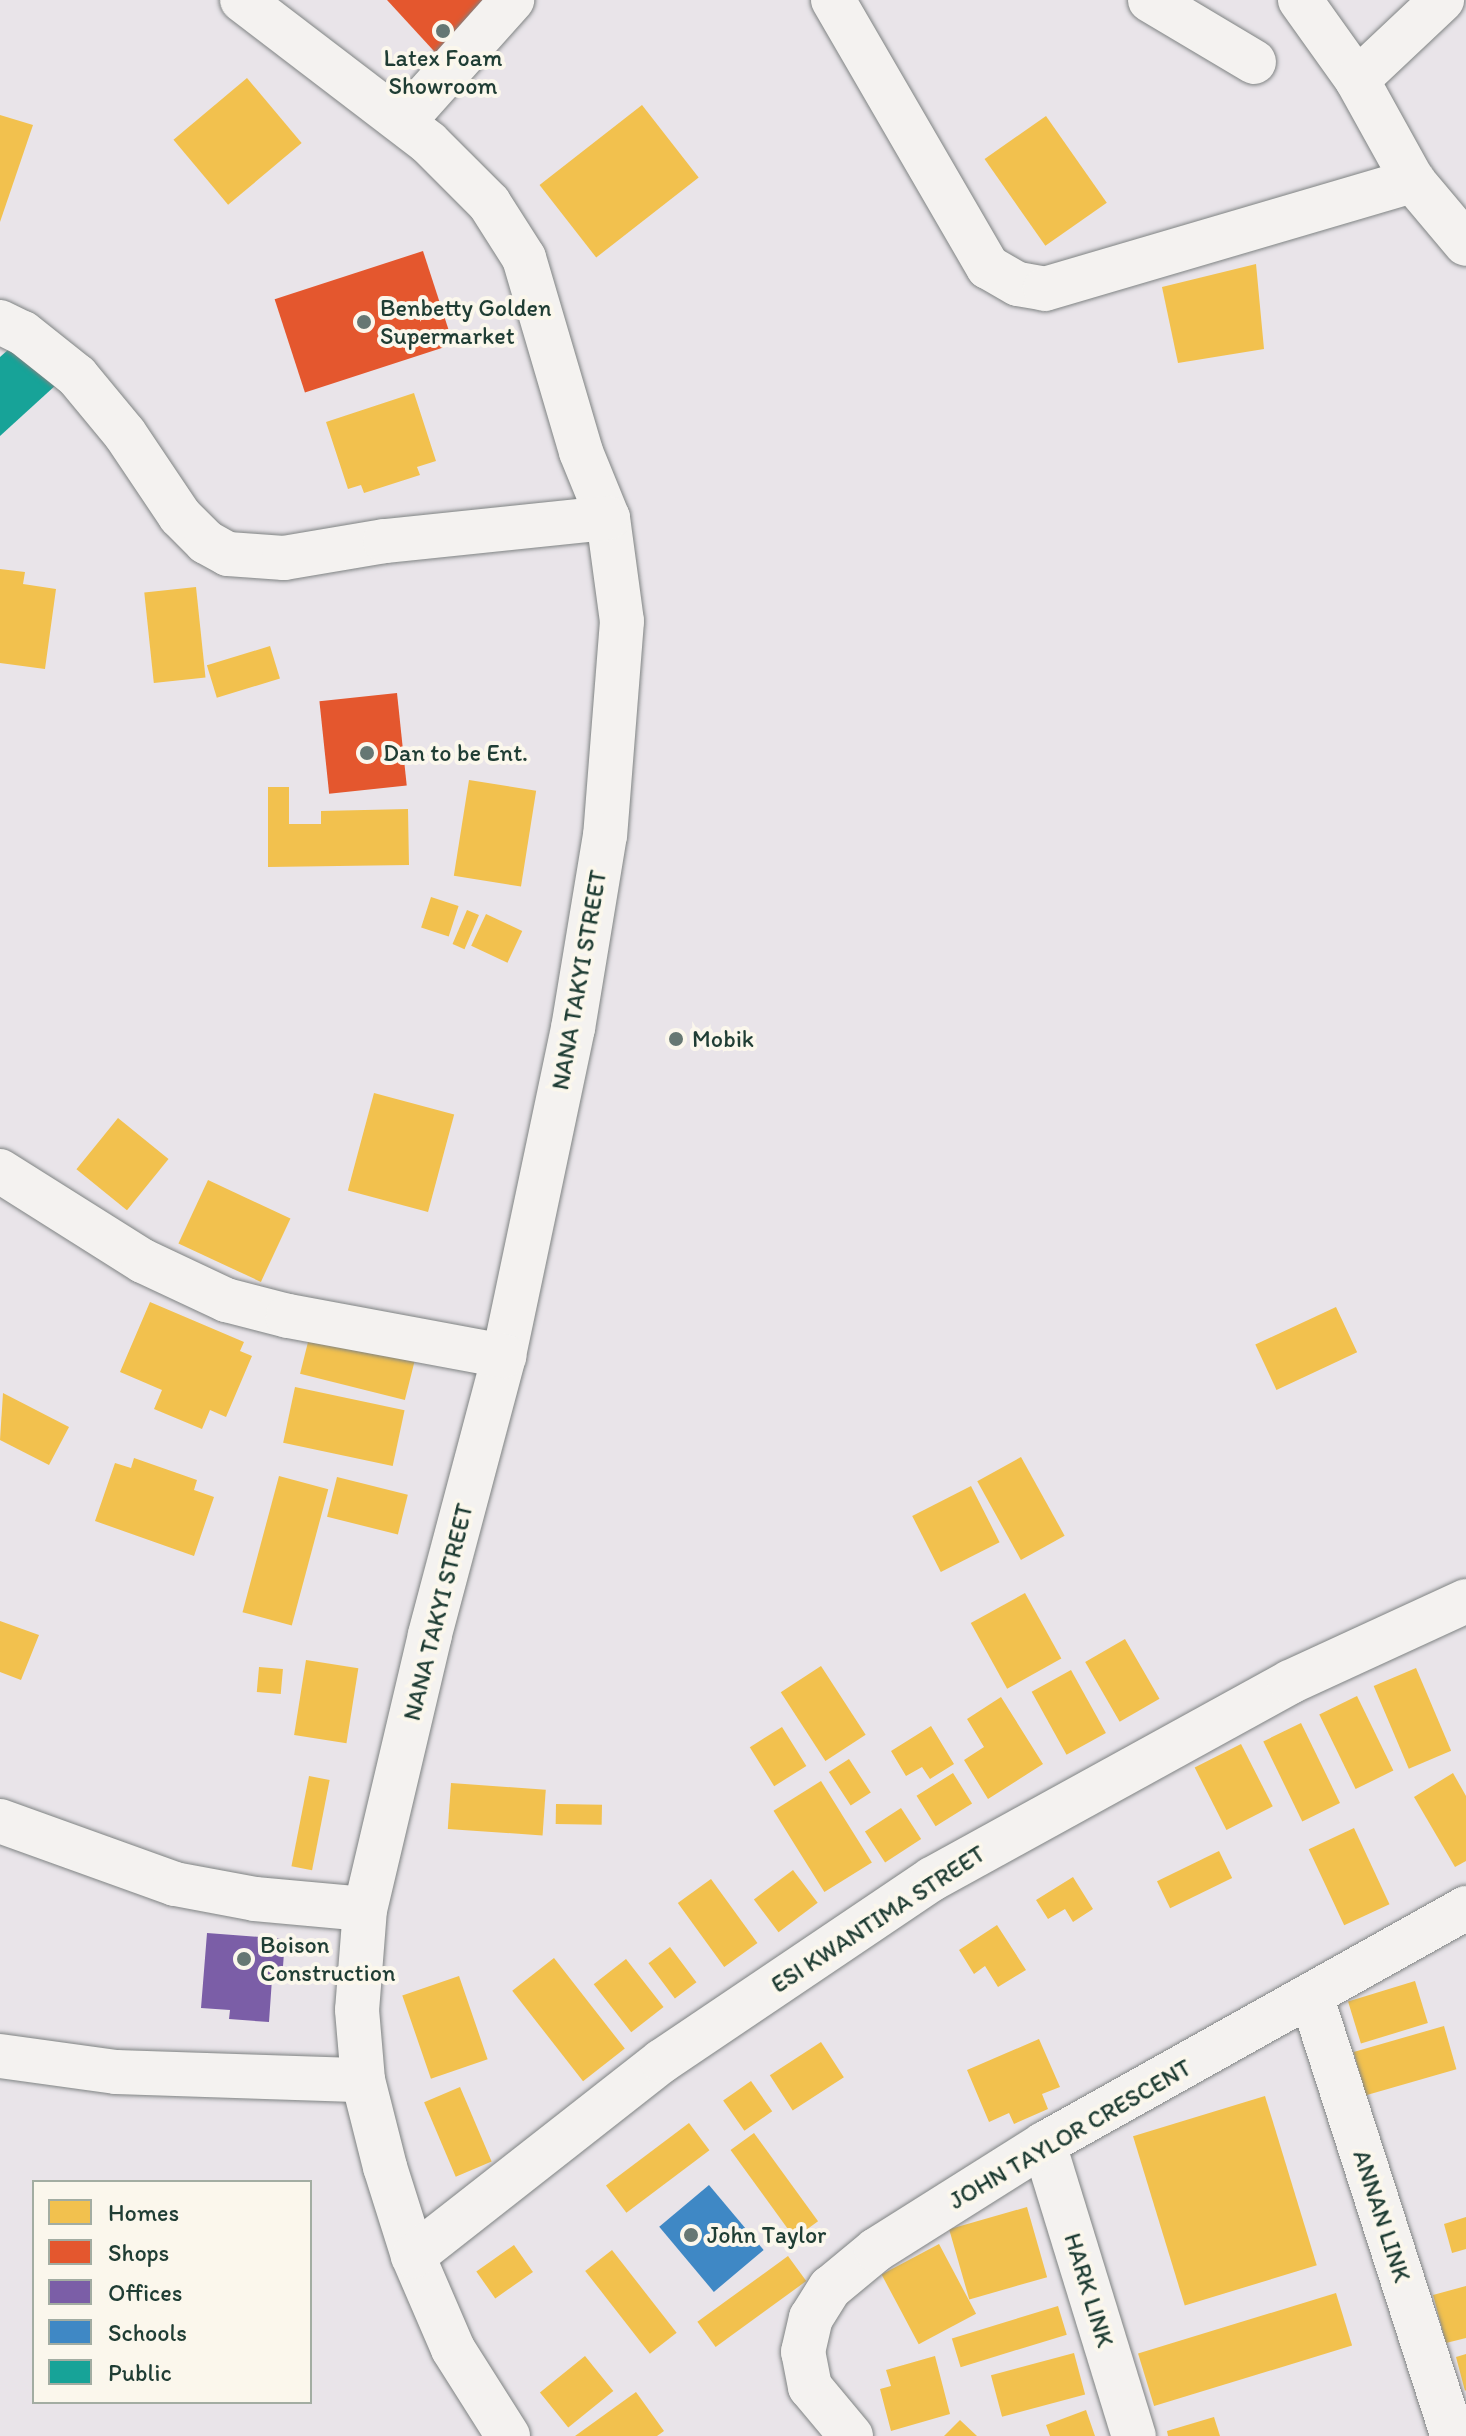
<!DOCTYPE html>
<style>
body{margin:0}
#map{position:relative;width:1466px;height:2436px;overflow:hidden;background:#e9e4e9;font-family:Itim,sans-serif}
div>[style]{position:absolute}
.homes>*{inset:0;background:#f2c14e;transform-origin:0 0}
.shops>*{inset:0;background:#e4572e;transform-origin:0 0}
.offices>*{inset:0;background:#7b5ea7}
.schools>*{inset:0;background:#3f88c5;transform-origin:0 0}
.public>*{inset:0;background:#17a398}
.roads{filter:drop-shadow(0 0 2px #7f8383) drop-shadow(0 0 2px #7f8383)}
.minor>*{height:44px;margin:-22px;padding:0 22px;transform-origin:22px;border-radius:22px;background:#f4f2f0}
.dots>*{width:22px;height:22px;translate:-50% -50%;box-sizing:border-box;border:4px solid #fbf7ec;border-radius:50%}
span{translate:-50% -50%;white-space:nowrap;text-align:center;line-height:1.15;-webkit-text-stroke:8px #fbf7ec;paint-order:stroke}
.poi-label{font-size:24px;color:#1f3d34}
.left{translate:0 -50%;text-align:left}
.street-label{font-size:24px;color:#1f3d34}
.legend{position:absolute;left:32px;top:2180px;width:280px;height:224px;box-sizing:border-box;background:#fbf7ec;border:2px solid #a3ada2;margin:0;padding:10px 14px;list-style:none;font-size:24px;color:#1f3d34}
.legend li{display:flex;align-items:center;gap:16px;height:40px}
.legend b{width:40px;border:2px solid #a3ada2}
</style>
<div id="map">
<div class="homes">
<div style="left:247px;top:78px;width:85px;height:96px;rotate:50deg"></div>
<div style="left:642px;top:105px;width:92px;height:130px;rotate:52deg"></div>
<div style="clip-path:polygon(0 115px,33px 125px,0 222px)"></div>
<div style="left:1046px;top:116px;width:106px;height:75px;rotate:55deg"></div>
<div style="clip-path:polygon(1256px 264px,1264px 349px,1178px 363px,1162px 287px)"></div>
<div style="clip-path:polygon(414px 393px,436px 461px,417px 467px,420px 475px,364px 493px,361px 485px,348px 489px,326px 422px)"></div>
<div style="clip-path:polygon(0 569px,25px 572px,23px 584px,56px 589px,45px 669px,0 663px)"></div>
<div style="left:196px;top:587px;width:91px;height:52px;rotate:84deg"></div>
<div style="left:270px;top:646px;width:34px;height:66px;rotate:73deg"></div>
<div style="left:469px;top:780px;width:68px;height:97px;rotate:9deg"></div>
<div style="clip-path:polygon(268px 787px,289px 787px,289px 824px,321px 824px,321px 811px,408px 809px,409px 865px,268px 867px)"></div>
<div style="left:431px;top:897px;width:29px;height:32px;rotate:18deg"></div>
<div style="left:467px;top:910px;width:13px;height:37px;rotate:23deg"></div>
<div style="left:486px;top:914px;width:40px;height:35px;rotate:25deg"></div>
<div style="left:374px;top:1093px;width:83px;height:101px;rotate:15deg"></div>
<div style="left:118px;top:1118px;width:65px;height:66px;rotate:39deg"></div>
<div style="left:208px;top:1180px;width:91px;height:70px;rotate:25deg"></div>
<div style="clip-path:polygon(150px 1302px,244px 1342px,240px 1351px,252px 1356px,226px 1417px,210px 1410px,202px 1429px,154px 1409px,162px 1390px,120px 1372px)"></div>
<div style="left:1336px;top:1307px;width:50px;height:89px;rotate:65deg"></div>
<div style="left:310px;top:1334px;width:108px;height:41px;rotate:14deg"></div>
<div style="left:295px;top:1387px;width:112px;height:57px;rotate:12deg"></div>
<div style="clip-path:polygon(3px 1393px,69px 1427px,49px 1465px,0 1440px)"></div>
<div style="left:1021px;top:1457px;width:90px;height:50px;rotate:61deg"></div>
<div style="clip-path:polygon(134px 1458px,197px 1480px,194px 1490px,214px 1497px,194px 1556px,95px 1521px,115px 1463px,131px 1468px)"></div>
<div style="left:279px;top:1476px;width:51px;height:141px;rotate:15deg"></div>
<div style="left:337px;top:1477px;width:73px;height:41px;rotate:14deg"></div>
<div style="left:971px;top:1486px;width:63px;height:66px;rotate:63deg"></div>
<div style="left:1025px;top:1593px;width:75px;height:62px;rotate:61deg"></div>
<div style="clip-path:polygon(0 1621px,39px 1635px,21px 1680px,0 1672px)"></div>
<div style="left:1125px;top:1639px;width:69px;height:46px;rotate:60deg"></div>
<div style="left:306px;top:1660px;width:53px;height:76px;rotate:9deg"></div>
<div style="left:821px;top:1666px;width:82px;height:48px;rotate:57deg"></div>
<div style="left:259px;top:1667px;width:24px;height:25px;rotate:5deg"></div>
<div style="left:1416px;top:1668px;width:90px;height:46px;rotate:67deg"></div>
<div style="left:1071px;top:1670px;width:72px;height:45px;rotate:61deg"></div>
<div style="left:1357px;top:1696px;width:83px;height:42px;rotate:64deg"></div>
<div style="clip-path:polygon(1001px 1697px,1043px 1764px,988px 1799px,964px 1760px,984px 1747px,967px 1719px)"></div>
<div style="left:1301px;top:1723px;width:89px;height:42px;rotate:64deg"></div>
<div style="clip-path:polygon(931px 1726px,954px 1764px,930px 1779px,922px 1767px,906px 1776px,891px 1751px)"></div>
<div style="left:782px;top:1727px;width:46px;height:38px;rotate:58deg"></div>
<div style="left:1241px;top:1744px;width:70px;height:52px;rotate:63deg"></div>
<div style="left:849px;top:1759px;width:40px;height:24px;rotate:57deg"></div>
<div style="left:953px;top:1773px;width:36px;height:43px;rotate:58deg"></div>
<div style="clip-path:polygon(1453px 1773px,1466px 1796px,1466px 1861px,1455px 1867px,1414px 1797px)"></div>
<div style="left:309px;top:1776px;width:21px;height:92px;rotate:11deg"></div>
<div style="left:821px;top:1781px;width:96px;height:56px;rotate:58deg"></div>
<div style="left:451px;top:1783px;width:95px;height:46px;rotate:4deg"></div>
<div style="left:556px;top:1804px;width:46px;height:20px;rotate:1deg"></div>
<div style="left:901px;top:1808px;width:37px;height:43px;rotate:57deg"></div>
<div style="left:1354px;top:1828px;width:84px;height:50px;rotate:65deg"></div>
<div style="left:1219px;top:1851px;width:30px;height:69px;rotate:64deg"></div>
<div style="left:793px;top:1870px;width:41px;height:49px;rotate:53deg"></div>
<div style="clip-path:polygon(1073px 1877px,1093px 1909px,1073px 1922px,1065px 1909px,1048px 1919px,1036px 1900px)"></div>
<div style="left:711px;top:1879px;width:79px;height:41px;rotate:54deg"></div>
<div style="clip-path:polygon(997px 1925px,1026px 1970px,998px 1987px,985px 1966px,974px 1974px,959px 1950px)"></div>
<div style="left:670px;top:1947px;width:44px;height:27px;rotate:53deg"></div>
<div style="left:554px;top:1958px;width:115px;height:53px;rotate:52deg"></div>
<div style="left:626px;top:1959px;width:61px;height:41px;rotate:52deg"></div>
<div style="left:459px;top:1976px;width:88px;height:60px;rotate:71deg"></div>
<div style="left:1415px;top:1981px;width:44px;height:70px;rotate:73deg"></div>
<div style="left:1444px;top:2026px;width:45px;height:94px;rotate:74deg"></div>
<div style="clip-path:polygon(1039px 2039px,1060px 2087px,1042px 2094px,1048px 2109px,1014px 2124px,1009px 2113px,989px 2122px,967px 2070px)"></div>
<div style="left:821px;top:2042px;width:42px;height:61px;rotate:57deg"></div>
<div style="left:751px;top:2081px;width:37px;height:34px;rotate:55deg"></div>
<div style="left:460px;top:2087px;width:81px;height:39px;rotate:67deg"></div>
<div style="left:1265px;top:2096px;width:177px;height:138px;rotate:73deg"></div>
<div style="left:689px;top:2123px;width:34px;height:104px;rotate:53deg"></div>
<div style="left:754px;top:2133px;width:109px;height:29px;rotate:54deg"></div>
<div style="left:1027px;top:2207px;width:73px;height:81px;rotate:74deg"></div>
<div style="clip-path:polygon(1466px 2217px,1466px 2249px,1452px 2253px,1444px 2224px)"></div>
<div style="left:939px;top:2244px;width:79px;height:65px;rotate:62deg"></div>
<div style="left:514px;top:2245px;width:33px;height:46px;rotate:55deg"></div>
<div style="left:612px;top:2250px;width:105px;height:34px;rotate:52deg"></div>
<div style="left:788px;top:2256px;width:31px;height:112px;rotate:54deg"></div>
<div style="clip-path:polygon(1466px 2286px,1466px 2338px,1446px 2343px,1433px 2295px)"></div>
<div style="left:1336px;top:2293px;width:55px;height:207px;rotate:73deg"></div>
<div style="left:1058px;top:2306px;width:30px;height:111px;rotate:73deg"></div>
<div style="left:1074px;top:2353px;width:43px;height:86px;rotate:75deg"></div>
<div style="clip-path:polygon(1466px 2354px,1466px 2390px,1465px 2391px,1456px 2357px)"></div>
<div style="left:585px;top:2356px;width:45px;height:58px;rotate:51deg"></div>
<div style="clip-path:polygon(935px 2356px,950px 2414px,891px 2431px,880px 2389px,891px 2386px,886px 2370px)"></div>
<div style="clip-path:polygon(636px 2392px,664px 2431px,657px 2436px,575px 2436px)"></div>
<div style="clip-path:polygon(1086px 2410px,1095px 2436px,1050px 2436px,1046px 2425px)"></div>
<div style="clip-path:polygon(1214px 2417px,1220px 2436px,1168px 2436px,1167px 2431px)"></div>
<div style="clip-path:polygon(960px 2420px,977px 2436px,944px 2436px)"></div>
</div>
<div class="shops">
<div style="clip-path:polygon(387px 0,495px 0,444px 62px)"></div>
<div style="left:423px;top:251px;width:98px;height:156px;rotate:72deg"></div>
<div style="left:397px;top:693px;width:93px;height:78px;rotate:84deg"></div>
</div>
<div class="offices">
<div style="clip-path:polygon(207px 1933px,285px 1939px,282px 1980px,272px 1979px,269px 2022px,229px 2019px,230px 2010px,201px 2008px)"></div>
</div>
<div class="schools">
<div style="left:709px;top:2185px;width:85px;height:65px;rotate:50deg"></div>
</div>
<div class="public">
<div style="clip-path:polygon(18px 341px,57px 384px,0 436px,0 357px)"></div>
</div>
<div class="roads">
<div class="minor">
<div style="left:242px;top:0;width:235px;rotate:37.4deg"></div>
<div style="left:429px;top:143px;width:85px;rotate:45deg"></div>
<div style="left:489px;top:203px;width:65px;rotate:57.5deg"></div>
<div style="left:524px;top:258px;width:202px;rotate:73.6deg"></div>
<div style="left:581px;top:452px;width:71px;rotate:67.8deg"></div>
<div style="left:608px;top:518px;width:104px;rotate:82.3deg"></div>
<div style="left:622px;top:621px;width:215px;rotate:94.5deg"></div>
<div style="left:605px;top:835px;width:196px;rotate:99.4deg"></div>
<div style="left:573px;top:1028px;width:335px;rotate:101.9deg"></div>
<div style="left:504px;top:1356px;width:289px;rotate:104.9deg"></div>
<div style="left:430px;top:1635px;width:282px;rotate:103.3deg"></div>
<div style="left:365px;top:1909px;width:101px;rotate:94.5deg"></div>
<div style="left:357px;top:2010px;width:70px;rotate:85.1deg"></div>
<div style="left:363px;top:2080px;width:90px;rotate:75.8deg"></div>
<div style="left:385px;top:2167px;width:93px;rotate:72.5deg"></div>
<div style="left:413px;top:2256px;width:101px;rotate:66.7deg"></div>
<div style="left:453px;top:2349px;width:103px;rotate:57.7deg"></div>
<div style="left:833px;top:0;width:309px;rotate:59.9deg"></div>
<div style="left:988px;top:267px;width:34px;rotate:30deg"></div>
<div style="left:1018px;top:284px;width:27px;rotate:10deg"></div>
<div style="left:1045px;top:289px;width:384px;rotate:-16.4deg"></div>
<div style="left:1150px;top:0;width:121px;rotate:30.8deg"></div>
<div style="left:1300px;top:0;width:98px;rotate:54.5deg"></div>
<div style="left:1357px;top:80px;width:115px;rotate:61deg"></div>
<div style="left:1413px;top:181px;width:82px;rotate:49.9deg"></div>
<div style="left:1357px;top:80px;width:117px;rotate:-43.3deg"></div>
<div style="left:403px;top:122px;width:164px;rotate:-48.2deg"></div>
<div style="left:0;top:322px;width:25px;rotate:26deg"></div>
<div style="left:23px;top:333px;width:69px;rotate:38.5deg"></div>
<div style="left:77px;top:376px;width:75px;rotate:50.4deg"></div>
<div style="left:125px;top:434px;width:99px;rotate:56.1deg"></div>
<div style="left:180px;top:516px;width:37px;rotate:45deg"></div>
<div style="left:206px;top:542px;width:25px;rotate:29deg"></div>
<div style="left:228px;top:554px;width:56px;rotate:4.1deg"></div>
<div style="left:284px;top:558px;width:102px;rotate:-9.6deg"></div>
<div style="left:385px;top:541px;width:224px;rotate:-5.9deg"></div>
<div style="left:0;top:1171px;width:169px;rotate:32.2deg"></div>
<div style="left:143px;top:1261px;width:92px;rotate:25.2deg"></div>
<div style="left:226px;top:1300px;width:64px;rotate:14.5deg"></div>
<div style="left:288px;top:1316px;width:220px;rotate:10.5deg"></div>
<div style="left:0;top:1821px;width:186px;rotate:19.8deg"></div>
<div style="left:175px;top:1884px;width:81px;rotate:10.6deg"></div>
<div style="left:255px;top:1899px;width:110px;rotate:5.2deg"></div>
<div style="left:1311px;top:1995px;width:463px;rotate:72.2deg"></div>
<div style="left:0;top:2056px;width:117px;rotate:7.9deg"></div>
<div style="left:116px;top:2072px;width:247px;rotate:1.9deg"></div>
<div style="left:1044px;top:2144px;width:306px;rotate:72.9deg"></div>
<div style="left:413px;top:2256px;width:316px;rotate:-38.1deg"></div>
<div style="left:662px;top:2061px;width:326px;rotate:-34deg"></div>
<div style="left:932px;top:1879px;width:409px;rotate:-28.8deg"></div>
<div style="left:1290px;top:1682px;width:194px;rotate:-24.7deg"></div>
<div style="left:851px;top:2436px;width:64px;rotate:-129.9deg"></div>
<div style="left:810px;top:2387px;width:36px;rotate:-101deg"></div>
<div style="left:803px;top:2352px;width:35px;rotate:-77deg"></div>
<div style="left:811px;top:2318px;width:36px;rotate:-58deg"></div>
<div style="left:830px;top:2288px;width:60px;rotate:-39.6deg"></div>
<div style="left:876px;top:2250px;width:199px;rotate:-32.2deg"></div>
<div style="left:1044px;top:2144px;width:484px;rotate:-29.2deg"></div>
</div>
</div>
<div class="dots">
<div style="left:443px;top:31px;background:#667773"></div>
<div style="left:364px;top:322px;background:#667773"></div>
<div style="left:367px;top:753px;background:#667773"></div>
<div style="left:676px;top:1039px;background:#667773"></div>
<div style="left:244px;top:1959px;background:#667773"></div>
<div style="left:691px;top:2235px;background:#667773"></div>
</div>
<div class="poi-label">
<span style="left:443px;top:72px">Latex Foam<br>Showroom</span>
<span class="left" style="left:380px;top:322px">Benbetty Golden<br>Supermarket</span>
<span class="left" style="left:383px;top:753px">Dan to be Ent.</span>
<span class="left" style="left:692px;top:1039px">Mobik</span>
<span class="left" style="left:260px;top:1959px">Boison<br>Construction</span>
<span class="left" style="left:707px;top:2235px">John Taylor</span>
</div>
<div class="street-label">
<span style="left:579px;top:980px;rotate:-80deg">NANA TAKYI STREET</span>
<span style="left:438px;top:1612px;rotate:-76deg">NANA TAKYI STREET</span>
<span style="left:878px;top:1919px;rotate:-33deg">ESI KWANTIMA STREET</span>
<span style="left:1070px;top:2134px;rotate:-30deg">JOHN TAYLOR CRESCENT</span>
<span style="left:1382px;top:2216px;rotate:72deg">ANNAN LINK</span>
<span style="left:1089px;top:2290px;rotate:73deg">HARK LINK</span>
</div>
<ul class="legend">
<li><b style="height:22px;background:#f2c14e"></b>Homes</li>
<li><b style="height:22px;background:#e4572e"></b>Shops</li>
<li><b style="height:22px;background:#7b5ea7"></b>Offices</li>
<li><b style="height:22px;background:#3f88c5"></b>Schools</li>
<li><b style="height:22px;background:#17a398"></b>Public</li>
</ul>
</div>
